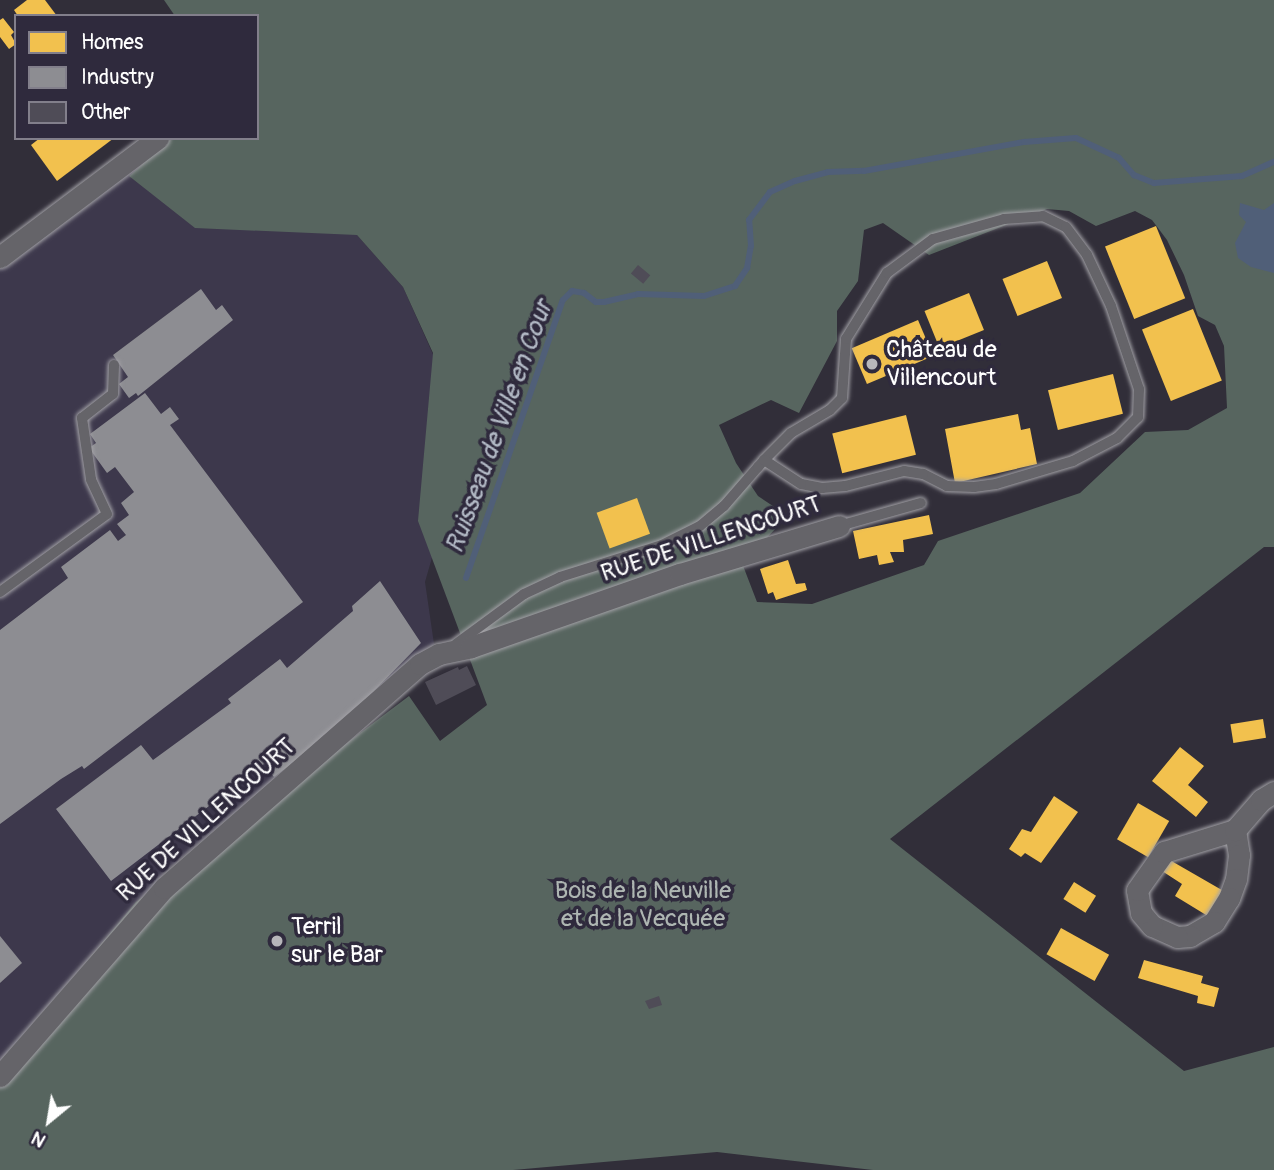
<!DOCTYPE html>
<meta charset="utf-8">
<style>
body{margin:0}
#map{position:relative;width:1274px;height:1170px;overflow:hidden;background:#312e39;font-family:Pangolin,sans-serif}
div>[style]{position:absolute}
.built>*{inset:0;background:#3d384c}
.green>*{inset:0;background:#57655f}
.water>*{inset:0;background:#505f78}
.homes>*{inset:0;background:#f2c14e;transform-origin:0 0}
.industry>*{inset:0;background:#8d8d92}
.stream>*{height:6px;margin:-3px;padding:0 3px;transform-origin:3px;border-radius:3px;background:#505f78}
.building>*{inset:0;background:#4f4c57;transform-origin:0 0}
.roads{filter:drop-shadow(0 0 2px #a2a1a6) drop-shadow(0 0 2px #a2a1a6)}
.service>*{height:10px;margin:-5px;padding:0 5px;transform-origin:5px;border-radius:5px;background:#656469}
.minor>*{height:21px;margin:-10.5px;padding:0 10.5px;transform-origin:10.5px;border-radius:10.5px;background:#656469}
.dots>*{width:19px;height:19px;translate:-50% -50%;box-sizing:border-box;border:4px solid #2f2a3d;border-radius:50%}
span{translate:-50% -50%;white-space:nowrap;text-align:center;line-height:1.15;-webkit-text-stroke:7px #2f2a3d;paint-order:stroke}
.poi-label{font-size:24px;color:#fff}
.left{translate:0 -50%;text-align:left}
.street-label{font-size:24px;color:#fff}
.park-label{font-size:24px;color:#aeb6b2}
.water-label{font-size:26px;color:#b2b9c5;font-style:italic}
.legend{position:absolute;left:14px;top:14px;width:245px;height:126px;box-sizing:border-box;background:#2f2a3d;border:2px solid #827f8b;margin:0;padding:9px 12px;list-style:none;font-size:21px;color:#fff}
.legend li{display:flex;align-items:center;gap:14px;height:35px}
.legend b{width:35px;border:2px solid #827f8b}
.north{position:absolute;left:14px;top:1086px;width:70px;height:70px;-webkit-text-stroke:5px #2f2a3d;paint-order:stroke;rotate:210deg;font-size:19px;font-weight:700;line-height:28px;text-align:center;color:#fff}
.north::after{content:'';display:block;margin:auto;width:24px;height:32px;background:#fff;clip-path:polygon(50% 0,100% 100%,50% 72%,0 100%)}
</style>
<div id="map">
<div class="built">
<div style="clip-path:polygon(167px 138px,241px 138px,357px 235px,403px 287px,443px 377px,476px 404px,425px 582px,434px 644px,166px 871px,0 1067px,0 266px)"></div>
</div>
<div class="green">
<div style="clip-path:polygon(evenodd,164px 0,1274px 0,1274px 547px,1264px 547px,890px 839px,1184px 1071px,1274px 1047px,1274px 1170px,873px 1170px,717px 1152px,513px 1170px,0 1170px,0 1066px,136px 902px,409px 696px,440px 741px,487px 705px,418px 521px,433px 353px,403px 287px,357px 235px,195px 228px,129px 176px,172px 138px,257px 138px,257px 16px,175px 16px,164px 0,1047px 209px,1069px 211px,1096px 226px,1135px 211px,1152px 220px,1167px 240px,1184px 275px,1198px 316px,1215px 325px,1224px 346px,1227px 408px,1188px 430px,1145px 432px,1080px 493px,938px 541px,924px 565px,812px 604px,757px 602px,742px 563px,788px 516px,758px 496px,736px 463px,719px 425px,771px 400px,799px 413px,837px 341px,837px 311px,858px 281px,864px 230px,883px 223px,929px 255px,1047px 209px)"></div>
</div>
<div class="water">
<div style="clip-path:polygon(1240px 203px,1264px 210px,1274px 203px,1274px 273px,1251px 267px,1238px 258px,1235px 243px,1246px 222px,1239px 215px)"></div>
</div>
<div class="homes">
<div style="clip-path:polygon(27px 0,45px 0,57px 16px,18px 16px,14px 10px)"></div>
<div style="clip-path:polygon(3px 18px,14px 32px,11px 35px,16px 44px,9px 49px,0 37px,0 20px)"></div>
<div style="clip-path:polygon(40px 138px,114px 138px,57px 181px,31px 145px)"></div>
<div style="left:1156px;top:226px;width:78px;height:55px;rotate:68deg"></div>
<div style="left:1047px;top:261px;width:40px;height:48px;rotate:68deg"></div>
<div style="left:969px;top:293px;width:40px;height:48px;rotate:68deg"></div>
<div style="left:1193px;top:309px;width:77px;height:55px;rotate:68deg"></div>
<div style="left:918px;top:320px;width:39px;height:72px;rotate:67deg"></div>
<div style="left:1113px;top:374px;width:41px;height:67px;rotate:76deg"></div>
<div style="clip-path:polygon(1018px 414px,1021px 430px,1030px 428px,1037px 464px,955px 483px,945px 429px)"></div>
<div style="left:906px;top:415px;width:41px;height:76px;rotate:76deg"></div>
<div style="left:637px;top:498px;width:38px;height:43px;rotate:70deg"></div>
<div style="clip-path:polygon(929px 515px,933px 534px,903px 540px,904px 552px,890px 552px,894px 562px,879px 565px,877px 555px,859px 559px,853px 531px)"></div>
<div style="clip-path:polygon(788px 560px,796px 584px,805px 583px,807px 590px,776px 600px,773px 592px,768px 594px,760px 569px)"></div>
<div style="left:1263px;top:719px;width:19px;height:33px;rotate:81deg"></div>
<div style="clip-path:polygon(1180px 747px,1204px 766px,1188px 785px,1208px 802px,1196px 817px,1152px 781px)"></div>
<div style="clip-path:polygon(1054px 796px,1078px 812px,1041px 863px,1025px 853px,1021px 857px,1009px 849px,1022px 829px,1031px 832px)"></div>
<div style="left:1138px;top:803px;width:36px;height:42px;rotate:30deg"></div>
<div style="clip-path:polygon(1168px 859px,1227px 893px,1211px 918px,1175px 896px,1182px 884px,1162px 871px)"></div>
<div style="left:1074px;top:882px;width:26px;height:20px;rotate:32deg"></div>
<div style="left:1061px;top:928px;width:55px;height:30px;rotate:29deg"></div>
<div style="clip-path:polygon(1144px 960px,1203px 976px,1201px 983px,1219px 988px,1214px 1007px,1197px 1003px,1198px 996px,1138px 978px)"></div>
</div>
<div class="industry">
<div style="clip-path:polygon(201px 289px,216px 310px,222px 305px,233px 320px,138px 396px,136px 393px,129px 398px,119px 384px,128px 377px,113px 355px)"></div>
<div style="clip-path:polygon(145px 393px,161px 414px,170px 407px,179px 419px,170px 425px,303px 602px,84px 769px,82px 766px,61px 779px,0 824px,0 630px,68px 578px,61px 567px,110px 530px,118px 541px,126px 535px,117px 524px,129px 515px,121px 503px,134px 492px,115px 467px,107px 473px,89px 448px,96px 443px,90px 434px)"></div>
<div style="clip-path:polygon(380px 581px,421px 643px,335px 731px,274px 777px,264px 764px,111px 881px,56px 809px,141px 745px,153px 760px,231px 703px,228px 699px,280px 659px,287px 668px,353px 611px,352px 606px)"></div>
<div style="clip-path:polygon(0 936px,22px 963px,0 983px)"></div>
</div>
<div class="stream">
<div style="left:466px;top:578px;width:294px;rotate:-70.8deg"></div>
<div style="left:563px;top:300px;width:13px;rotate:-45deg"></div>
<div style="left:572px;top:291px;width:12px;rotate:9deg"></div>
<div style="left:584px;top:293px;width:15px;rotate:37deg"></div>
<div style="left:596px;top:302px;width:8px"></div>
<div style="left:604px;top:302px;width:35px;rotate:-13deg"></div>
<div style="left:638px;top:294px;width:66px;rotate:1.7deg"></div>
<div style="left:704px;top:296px;width:33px;rotate:-18deg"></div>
<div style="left:735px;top:286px;width:22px;rotate:-56deg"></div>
<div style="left:747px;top:268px;width:22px;rotate:-80deg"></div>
<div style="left:751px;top:246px;width:26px;rotate:-94deg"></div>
<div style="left:749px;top:220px;width:35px;rotate:-53deg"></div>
<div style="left:770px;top:192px;width:27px;rotate:-24deg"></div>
<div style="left:795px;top:181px;width:34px;rotate:-15deg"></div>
<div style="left:828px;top:172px;width:36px;rotate:-2deg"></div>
<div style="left:864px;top:171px;width:163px;rotate:-10.3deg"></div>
<div style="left:1024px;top:142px;width:52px;rotate:-4.4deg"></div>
<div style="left:1076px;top:138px;width:47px;rotate:24.9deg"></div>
<div style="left:1119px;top:158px;width:23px;rotate:49deg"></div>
<div style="left:1134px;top:175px;width:22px;rotate:22deg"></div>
<div style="left:1154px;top:183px;width:88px;rotate:-4.5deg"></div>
<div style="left:1242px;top:176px;width:35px;rotate:-24deg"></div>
</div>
<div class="building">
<div style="left:638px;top:265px;width:16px;height:11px;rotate:40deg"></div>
<div style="clip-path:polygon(467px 666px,476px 685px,436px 705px,425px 682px,458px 667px,459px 670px)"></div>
<div style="clip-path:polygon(659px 996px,662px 1005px,649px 1009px,645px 1001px)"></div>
</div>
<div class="roads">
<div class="service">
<div style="left:839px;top:526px;width:85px;rotate:-15.7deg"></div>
<div style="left:0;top:592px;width:132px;rotate:-36.1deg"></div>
<div style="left:107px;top:514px;width:38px;rotate:-115deg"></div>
<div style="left:91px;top:479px;width:62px;rotate:-98.4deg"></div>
<div style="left:82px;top:418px;width:39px;rotate:-38deg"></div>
<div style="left:113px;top:394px;width:29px;rotate:-88deg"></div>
<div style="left:456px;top:644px;width:84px;rotate:-36.3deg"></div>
<div style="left:524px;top:594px;width:40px;rotate:-25deg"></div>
<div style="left:560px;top:577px;width:107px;rotate:-17.4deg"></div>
<div style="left:662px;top:545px;width:42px;rotate:-26.6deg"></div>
<div style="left:700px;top:526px;width:31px;rotate:-40deg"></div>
<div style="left:724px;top:506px;width:52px;rotate:-48.9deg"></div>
<div style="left:758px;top:467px;width:9px;rotate:-49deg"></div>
<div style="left:764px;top:460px;width:38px;rotate:-45deg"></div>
<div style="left:791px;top:433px;width:45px;rotate:-30.5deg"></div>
<div style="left:830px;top:410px;width:17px;rotate:-45deg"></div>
<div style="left:842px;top:398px;width:59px;rotate:-86.1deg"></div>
<div style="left:846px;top:339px;width:78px;rotate:-58.2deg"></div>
<div style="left:887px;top:273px;width:57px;rotate:-36.5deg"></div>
<div style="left:933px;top:239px;width:74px;rotate:-15.7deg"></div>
<div style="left:1004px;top:219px;width:39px;rotate:-4deg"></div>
<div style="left:1043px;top:216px;width:25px;rotate:26deg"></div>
<div style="left:1066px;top:227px;width:35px;rotate:53deg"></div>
<div style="left:1087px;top:255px;width:56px;rotate:64.8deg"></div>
<div style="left:1111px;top:306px;width:88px;rotate:71.4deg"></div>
<div style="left:1139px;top:389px;width:28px;rotate:92deg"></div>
<div style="left:1138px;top:417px;width:30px;rotate:135deg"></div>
<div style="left:1117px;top:438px;width:50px;rotate:152.4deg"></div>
<div style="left:1073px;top:461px;width:80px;rotate:163.4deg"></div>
<div style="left:996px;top:484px;width:22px;rotate:172deg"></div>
<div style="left:974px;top:487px;width:27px;rotate:-178deg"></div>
<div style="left:947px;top:486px;width:27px;rotate:-153deg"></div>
<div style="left:923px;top:474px;width:19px;rotate:-171deg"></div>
<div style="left:904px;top:471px;width:61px;rotate:165.7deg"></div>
<div style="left:845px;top:486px;width:23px;rotate:175deg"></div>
<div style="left:822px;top:488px;width:21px;rotate:-169deg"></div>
<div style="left:801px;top:484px;width:44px;rotate:-147deg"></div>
</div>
<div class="minor">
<div style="left:0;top:257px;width:198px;rotate:-37deg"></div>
<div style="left:1235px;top:830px;width:25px;rotate:81deg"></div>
<div style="left:1239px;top:855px;width:24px;rotate:97deg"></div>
<div style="left:1236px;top:879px;width:20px;rotate:110deg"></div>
<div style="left:1229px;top:898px;width:28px;rotate:122deg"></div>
<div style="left:1214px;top:922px;width:28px;rotate:150deg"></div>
<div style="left:1190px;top:936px;width:13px;rotate:176deg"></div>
<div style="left:1177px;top:937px;width:27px;rotate:-156deg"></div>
<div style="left:1152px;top:926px;width:17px;rotate:-130deg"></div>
<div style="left:1141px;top:913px;width:23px;rotate:-100deg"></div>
<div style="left:1137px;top:890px;width:47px;rotate:-54.6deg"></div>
<div style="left:1164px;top:852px;width:74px;rotate:-17.2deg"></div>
<div style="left:1235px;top:830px;width:40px;rotate:-49deg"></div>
<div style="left:1261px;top:800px;width:15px;rotate:-32deg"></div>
<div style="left:0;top:1076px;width:249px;rotate:-48.9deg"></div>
<div style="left:164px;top:888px;width:340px;rotate:-41.2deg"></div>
<div style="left:420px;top:664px;width:21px;rotate:-28deg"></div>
<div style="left:439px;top:654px;width:33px;rotate:-12deg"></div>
<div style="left:471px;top:647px;width:221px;rotate:-19.3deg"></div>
<div style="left:680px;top:574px;width:166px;rotate:-16.8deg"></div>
</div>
</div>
<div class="dots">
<div style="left:872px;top:364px;background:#b7b6ba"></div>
<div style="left:277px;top:941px;background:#b7b6ba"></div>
</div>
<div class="poi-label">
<span class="left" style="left:886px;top:364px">Château de<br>Villencourt</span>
<span class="left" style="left:291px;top:941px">Terril<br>sur le Bar</span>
</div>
<div class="street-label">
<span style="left:711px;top:539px;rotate:-18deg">RUE DE VILLENCOURT</span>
<span style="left:206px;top:820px;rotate:-42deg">RUE DE VILLENCOURT</span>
</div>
<div class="park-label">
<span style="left:643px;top:905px">Bois de la Neuville<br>et de la Vecquée</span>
</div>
<div class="water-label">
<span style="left:500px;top:427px;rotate:-70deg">Ruisseau de Ville en Cour</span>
</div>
<ul class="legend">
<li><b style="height:19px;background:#f2c14e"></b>Homes</li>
<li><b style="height:19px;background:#8d8d92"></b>Industry</li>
<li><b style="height:19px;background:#4f4c57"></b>Other</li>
</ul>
<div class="north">N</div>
</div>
